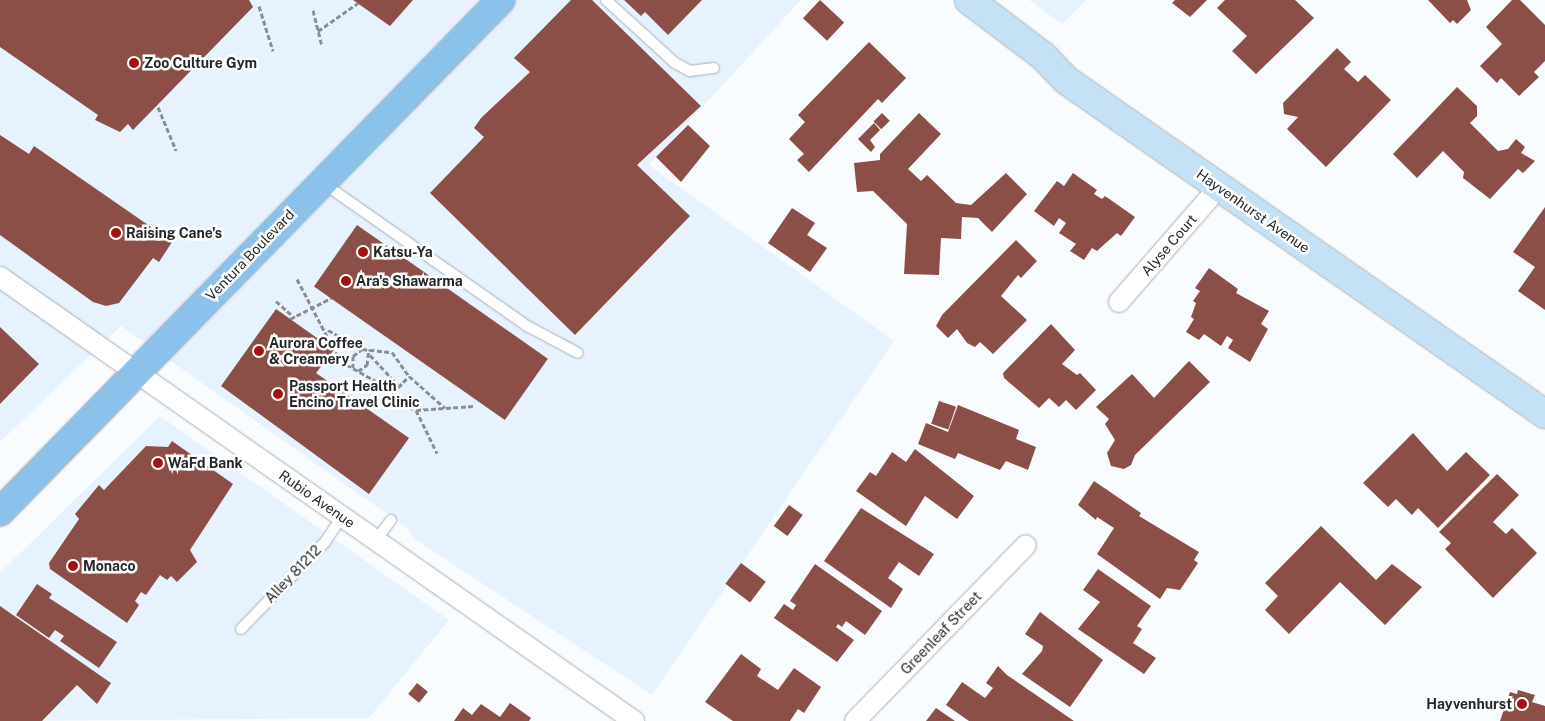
<!DOCTYPE html>
<style>
body{margin:0}
#map{position:relative;width:1545px;height:721px;overflow:hidden;background:#f9fcfe;font-family:"Public Sans",sans-serif}
div>[style]{position:absolute}
.built>*{inset:0;background:#e6f3fe}
.building>*{inset:0;background:#8c4f48;transform-origin:0 0}
.path>*{height:3px;margin-top:-1.5px;transform-origin:0;background:repeating-linear-gradient(90deg,#8b8e90 0 5px,transparent 0 7.5px)}
.roads{filter:drop-shadow(0 0 1px #a9afb4) drop-shadow(0 0 1px #a9afb4)}
.service>*{height:10px;margin:-5px;padding:0 5px;transform-origin:5px;border-radius:5px;background:#fff}
.minor>*{height:20px;margin:-10px;padding:0 10px;transform-origin:10px;border-radius:10px;background:#fff}
.secondary>*{height:28px;margin:-14px;padding:0 14px;transform-origin:14px;border-radius:14px;background:#c4e1f5}
.primary>*{height:28px;margin:-14px;padding:0 14px;transform-origin:14px;border-radius:14px;background:#8ac2eb}
.dots>*{width:14px;height:14px;translate:-50% -50%;box-sizing:border-box;border:2px solid #fff;border-radius:50%}
span{translate:-50% -50%;white-space:nowrap;text-align:center;line-height:1.15;-webkit-text-stroke:5px #fff;paint-order:stroke}
.poi-label{font-size:14px;color:#25282a;font-weight:700}
.left{translate:0 -50%;text-align:left}
.right{translate:-100% -50%;text-align:right}
.street-label{font-size:14px;color:#25282a}
</style>
<div id="map">
<div class="built">
<div style="clip-path:polygon(0 0,801px 0,649px 165px,894px 341px,652px 695px,416px 540px,407px 528px,121px 326px,0 442px)"></div>
<div style="clip-path:polygon(1029px 0,1086px 0,1062px 24px)"></div>
<div style="clip-path:polygon(160px 416px,449px 620px,369px 718px,0 721px,0 573px)"></div>
</div>
<div class="building">
<div style="clip-path:polygon(0 0,249px 0,253px 7px,133px 130px,128px 124px,120px 132px,95px 120px,98px 115px,0 47px)"></div>
<div style="clip-path:polygon(353px 0,413px 0,390px 26px)"></div>
<div style="clip-path:polygon(571px 0,592px 0,701px 106px,637px 165px,690px 216px,575px 335px,430px 193px,484px 137px,474px 128px,481px 118px,530px 72px,514px 58px)"></div>
<div style="clip-path:polygon(619px 0,702px 0,668px 35px,645px 12px,641px 16px,624px 0)"></div>
<div style="left:820px;top:0;width:33px;height:25px;rotate:43deg"></div>
<div style="clip-path:polygon(1175px 0,1207px 0,1190px 17px,1172px 3px)"></div>
<div style="clip-path:polygon(1225px 0,1295px 0,1314px 18px,1256px 74px,1232px 51px,1247px 36px,1217px 8px)"></div>
<div style="clip-path:polygon(1428px 0,1467px 0,1471px 10px,1457px 24px,1453px 20px,1450px 23px)"></div>
<div style="clip-path:polygon(1512px 0,1520px 0,1545px 25px,1545px 61px,1534px 72px,1539px 77px,1519px 96px,1501px 78px,1497px 83px,1480px 66px,1502px 44px,1486px 27px)"></div>
<div style="clip-path:polygon(869px 42px,906px 78px,882px 103px,878px 99px,809px 172px,797px 160px,804px 154px,789px 139px,805px 122px,798px 115px)"></div>
<div style="clip-path:polygon(1337px 48px,1351px 62px,1344px 69px,1358px 82px,1365px 75px,1391px 100px,1326px 167px,1287px 129px,1298px 117px,1284px 114px,1283px 103px)"></div>
<div style="clip-path:polygon(1457px 87px,1477px 106px,1477px 116px,1470px 123px,1498px 151px,1508px 149px,1516px 139px,1525px 147px,1521px 153px,1535px 161px,1523px 173px,1518px 169px,1490px 199px,1463px 178px,1464px 172px,1443px 151px,1417px 178px,1393px 154px)"></div>
<div style="left:882px;top:113px;width:11px;height:12px;rotate:45deg"></div>
<div style="clip-path:polygon(919px 113px,941px 134px,908px 169px,921px 181px,927px 175px,956px 203px,971px 205px,1006px 173px,1027px 194px,992px 232px,978px 218px,962px 217px,961px 239px,941px 238px,939px 275px,904px 274px,907px 224px,873px 191px,857px 192px,854px 163px,880px 160px,880px 154px)"></div>
<div style="clip-path:polygon(874px 123px,880px 130px,870px 140px,875px 147px,871px 152px,858px 139px)"></div>
<div style="clip-path:polygon(688px 125px,710px 146px,681px 182px,656px 157px)"></div>
<div style="clip-path:polygon(0 135px,29px 154px,34px 146px,151px 227px,147px 233px,153px 238px,157px 232px,172px 242px,159px 262px,153px 258px,119px 303px,106px 306px,93px 302px,0 235px)"></div>
<div style="clip-path:polygon(1073px 173px,1097px 190px,1094px 194px,1102px 199px,1105px 196px,1135px 217px,1121px 236px,1117px 233px,1097px 251px,1092px 248px,1084px 260px,1070px 251px,1076px 244px,1059px 233px,1066px 223px,1059px 218px,1054px 226px,1034px 211px,1057px 181px,1064px 186px)"></div>
<div style="clip-path:polygon(1545px 207px,1545px 310px,1518px 291px,1535px 267px,1513px 252px)"></div>
<div style="clip-path:polygon(792px 208px,815px 223px,807px 235px,827px 248px,810px 272px,768px 243px)"></div>
<div style="left:357px;top:225px;width:233px;height:75px;rotate:35deg"></div>
<div style="clip-path:polygon(1016px 240px,1037px 261px,1021px 278px,1018px 275px,1001px 296px,1027px 320px,993px 354px,980px 342px,975px 347px,967px 343px,957px 329px,948px 338px,936px 326px,942px 315px)"></div>
<div style="clip-path:polygon(1209px 268px,1238px 289px,1236px 293px,1269px 311px,1261px 324px,1268px 329px,1250px 362px,1228px 348px,1233px 340px,1227px 336px,1221px 346px,1204px 334px,1199px 340px,1186px 332px,1194px 319px,1191px 317px,1196px 303px,1193px 301px,1200px 291px,1195px 288px)"></div>
<div style="clip-path:polygon(276px 309px,334px 350px,316px 373px,409px 438px,369px 494px,221px 386px)"></div>
<div style="clip-path:polygon(1051px 324px,1075px 350px,1062px 364px,1077px 375px,1080px 373px,1096px 390px,1076px 410px,1066px 400px,1059px 407px,1049px 398px,1039px 408px,1004px 378px,1003px 373px)"></div>
<div style="clip-path:polygon(0 327px,39px 364px,0 404px)"></div>
<div style="clip-path:polygon(1189px 361px,1210px 382px,1135px 455px,1131px 465px,1124px 469px,1111px 466px,1107px 453px,1115px 440px,1105px 424px,1109px 419px,1096px 407px,1132px 374px,1154px 398px)"></div>
<div style="left:939px;top:401px;width:18px;height:24px;rotate:19deg"></div>
<div style="clip-path:polygon(958px 405px,1019px 430px,1016px 439px,1036px 447px,1028px 470px,1006px 461px,1000px 470px,958px 453px,955px 459px,918px 444px,926px 423px,948px 432px)"></div>
<div style="clip-path:polygon(1413px 433px,1447px 471px,1466px 452px,1490px 475px,1438px 528px,1418px 508px,1412px 515px,1396px 499px,1388px 507px,1363px 483px)"></div>
<div style="clip-path:polygon(172px 441px,233px 484px,190px 550px,197px 562px,177px 582px,171px 576px,167px 580px,160px 575px,146px 595px,141px 592px,135px 601px,139px 605px,127px 623px,50px 569px,49px 563px,79px 519px,75px 514px,99px 485px,104px 490px,146px 446px,168px 447px)"></div>
<div style="clip-path:polygon(915px 449px,974px 496px,957px 519px,925px 496px,906px 526px,856px 491px,870px 472px,876px 476px,892px 452px,906px 462px)"></div>
<div style="clip-path:polygon(1497px 474px,1519px 495px,1493px 522px,1506px 534px,1512px 528px,1537px 553px,1493px 598px,1445px 549px,1451px 543px,1439px 532px)"></div>
<div style="clip-path:polygon(1094px 481px,1141px 513px,1139px 516px,1199px 552px,1194px 560px,1198px 563px,1180px 590px,1167px 588px,1160px 599px,1097px 554px,1114px 528px,1097px 517px,1096px 520px,1078px 505px)"></div>
<div style="left:789px;top:505px;width:17px;height:26px;rotate:36deg"></div>
<div style="clip-path:polygon(861px 508px,934px 554px,919px 576px,899px 562px,888px 578px,903px 589px,891px 608px,824px 561px)"></div>
<div style="clip-path:polygon(1321px 526px,1376px 580px,1392px 564px,1422px 587px,1385px 625px,1340px 582px,1289px 634px,1265px 610px,1278px 596px,1265px 583px)"></div>
<div style="left:741px;top:563px;width:31px;height:26px;rotate:37deg"></div>
<div style="clip-path:polygon(815px 564px,882px 611px,865px 635px,846px 621px,842px 627px,838px 624px,836px 627px,854px 640px,837px 662px,774px 618px,784px 604px,793px 610px,796px 605px,790px 601px)"></div>
<div style="clip-path:polygon(1098px 569px,1151px 606px,1137px 626px,1142px 629px,1133px 643px,1156px 658px,1144px 674px,1078px 629px,1100px 602px,1083px 590px)"></div>
<div style="clip-path:polygon(37px 584px,52px 594px,49px 598px,117px 642px,99px 668px,60px 641px,64px 636px,55px 630px,49px 638px,16px 615px)"></div>
<div style="clip-path:polygon(0 606px,111px 683px,97px 704px,77px 685px,42px 721px,0 721px)"></div>
<div style="clip-path:polygon(1040px 612px,1103px 660px,1070px 707px,1022px 674px,1042px 651px,1043px 646px,1025px 634px)"></div>
<div style="clip-path:polygon(741px 654px,761px 669px,757px 676px,778px 690px,794px 668px,821px 687px,804px 713px,798px 709px,790px 721px,733px 721px,705px 702px)"></div>
<div style="clip-path:polygon(998px 666px,1007px 675px,1074px 721px,969px 721px,946px 705px,962px 682px,985px 698px,993px 688px,986px 683px)"></div>
<div style="left:417px;top:683px;width:14px;height:14px;rotate:39deg"></div>
<div style="clip-path:polygon(1518px 690px,1535px 695px,1532px 702px,1545px 706px,1545px 721px,1500px 721px,1510px 692px,1517px 694px)"></div>
<div style="clip-path:polygon(510px 703px,531px 718px,529px 721px,454px 721px,463px 708px,472px 715px,481px 704px,500px 717px)"></div>
<div style="clip-path:polygon(936px 708px,955px 721px,926px 721px)"></div>
</div>
<div class="path">
<div style="left:259px;top:6px;width:47px;rotate:72.7deg"></div>
<div style="left:313px;top:10px;width:36px;rotate:76deg"></div>
<div style="left:318px;top:31px;width:49px;rotate:-35deg"></div>
<div style="left:158px;top:107px;width:47px;rotate:67.3deg"></div>
<div style="left:297px;top:279px;width:93px;rotate:62.3deg"></div>
<div style="left:340px;top:361px;width:57px;rotate:29.2deg"></div>
<div style="left:390px;top:389px;width:19px;rotate:51deg"></div>
<div style="left:402px;top:404px;width:15px;rotate:23deg"></div>
<div style="left:416px;top:410px;width:48px;rotate:64deg"></div>
<div style="left:276px;top:301px;width:25px;rotate:42deg"></div>
<div style="left:290px;top:319px;width:46px;rotate:-27.1deg"></div>
<div style="left:328px;top:330px;width:39px;rotate:29deg"></div>
<div style="left:362px;top:349px;width:30px;rotate:6deg"></div>
<div style="left:392px;top:352px;width:29px;rotate:55deg"></div>
<div style="left:409px;top:376px;width:48px;rotate:41.6deg"></div>
<div style="left:370px;top:355px;width:41px;rotate:47deg"></div>
<div style="left:328px;top:358px;width:12px;rotate:14deg"></div>
<div style="left:353px;top:368px;width:12px;rotate:-90deg"></div>
<div style="left:353px;top:356px;width:11px;rotate:-38deg"></div>
<div style="left:358px;top:371px;width:11px;rotate:-34deg"></div>
<div style="left:367px;top:365px;width:16px;rotate:-83deg"></div>
<div style="left:393px;top:393px;width:23px;rotate:-47deg"></div>
<div style="left:416px;top:410px;width:58px;rotate:-3.9deg"></div>
</div>
<div class="roads">
<div class="service">
<div style="left:606px;top:0;width:93px;rotate:42.4deg"></div>
<div style="left:675px;top:63px;width:17px;rotate:28deg"></div>
<div style="left:690px;top:71px;width:24px;rotate:-7deg"></div>
<div style="left:323px;top:183px;width:251px;rotate:35deg"></div>
<div style="left:529px;top:327px;width:55px;rotate:28deg"></div>
<div style="left:376px;top:540px;width:25px;rotate:-53deg"></div>
<div style="left:241px;top:629px;width:121px;rotate:-46deg"></div>
<div style="left:325px;top:542px;width:30px;rotate:-56deg"></div>
</div>
<div class="minor">
<div style="left:0;top:277px;width:774px;rotate:35deg"></div>
<div style="left:1119px;top:302px;width:152px;rotate:-49deg"></div>
<div style="left:855px;top:721px;width:245px;rotate:-45.8deg"></div>
</div>
<div class="secondary">
<div style="left:969px;top:0;width:93px;rotate:37.1deg"></div>
<div style="left:1043px;top:56px;width:33px;rotate:46deg"></div>
<div style="left:1066px;top:80px;width:584px;rotate:34.89deg"></div>
</div>
<div class="primary">
<div style="left:0;top:512px;width:716px;rotate:-45.62deg"></div>
</div>
</div>
<div class="dots">
<div style="left:134px;top:63px;background:#a61012"></div>
<div style="left:116px;top:233px;background:#a61012"></div>
<div style="left:363px;top:252px;background:#a61012"></div>
<div style="left:346px;top:281px;background:#a61012"></div>
<div style="left:259px;top:351px;background:#a61012"></div>
<div style="left:278px;top:394px;background:#a61012"></div>
<div style="left:158px;top:463px;background:#a61012"></div>
<div style="left:73px;top:566px;background:#a61012"></div>
<div style="left:1522px;top:704px;background:#a61012"></div>
</div>
<div class="poi-label">
<span class="left" style="left:144px;top:63px">Zoo Culture Gym</span>
<span class="left" style="left:126px;top:233px">Raising Cane's</span>
<span class="left" style="left:373px;top:252px">Katsu-Ya</span>
<span class="left" style="left:356px;top:281px">Ara's Shawarma</span>
<span class="left" style="left:269px;top:351px">Aurora Coffee<br>&amp; Creamery</span>
<span class="left" style="left:289px;top:394px">Passport Health<br>Encino Travel Clinic</span>
<span class="left" style="left:168px;top:463px">WaFd Bank</span>
<span class="left" style="left:83px;top:566px">Monaco</span>
<span class="right" style="left:1512px;top:704px">Hayvenhurst</span>
</div>
<div class="street-label">
<span style="left:1253px;top:211px;rotate:35deg">Hayvenhurst Avenue</span>
<span style="left:1169px;top:245px;rotate:-49deg">Alyse Court</span>
<span style="left:250px;top:255px;rotate:-46deg">Ventura Boulevard</span>
<span style="left:317px;top:499px;rotate:35deg">Rubio Avenue</span>
<span style="left:293px;top:574px;rotate:-46deg">Alley 81212</span>
<span style="left:941px;top:633px;rotate:-46deg">Greenleaf Street</span>
</div>
</div>
